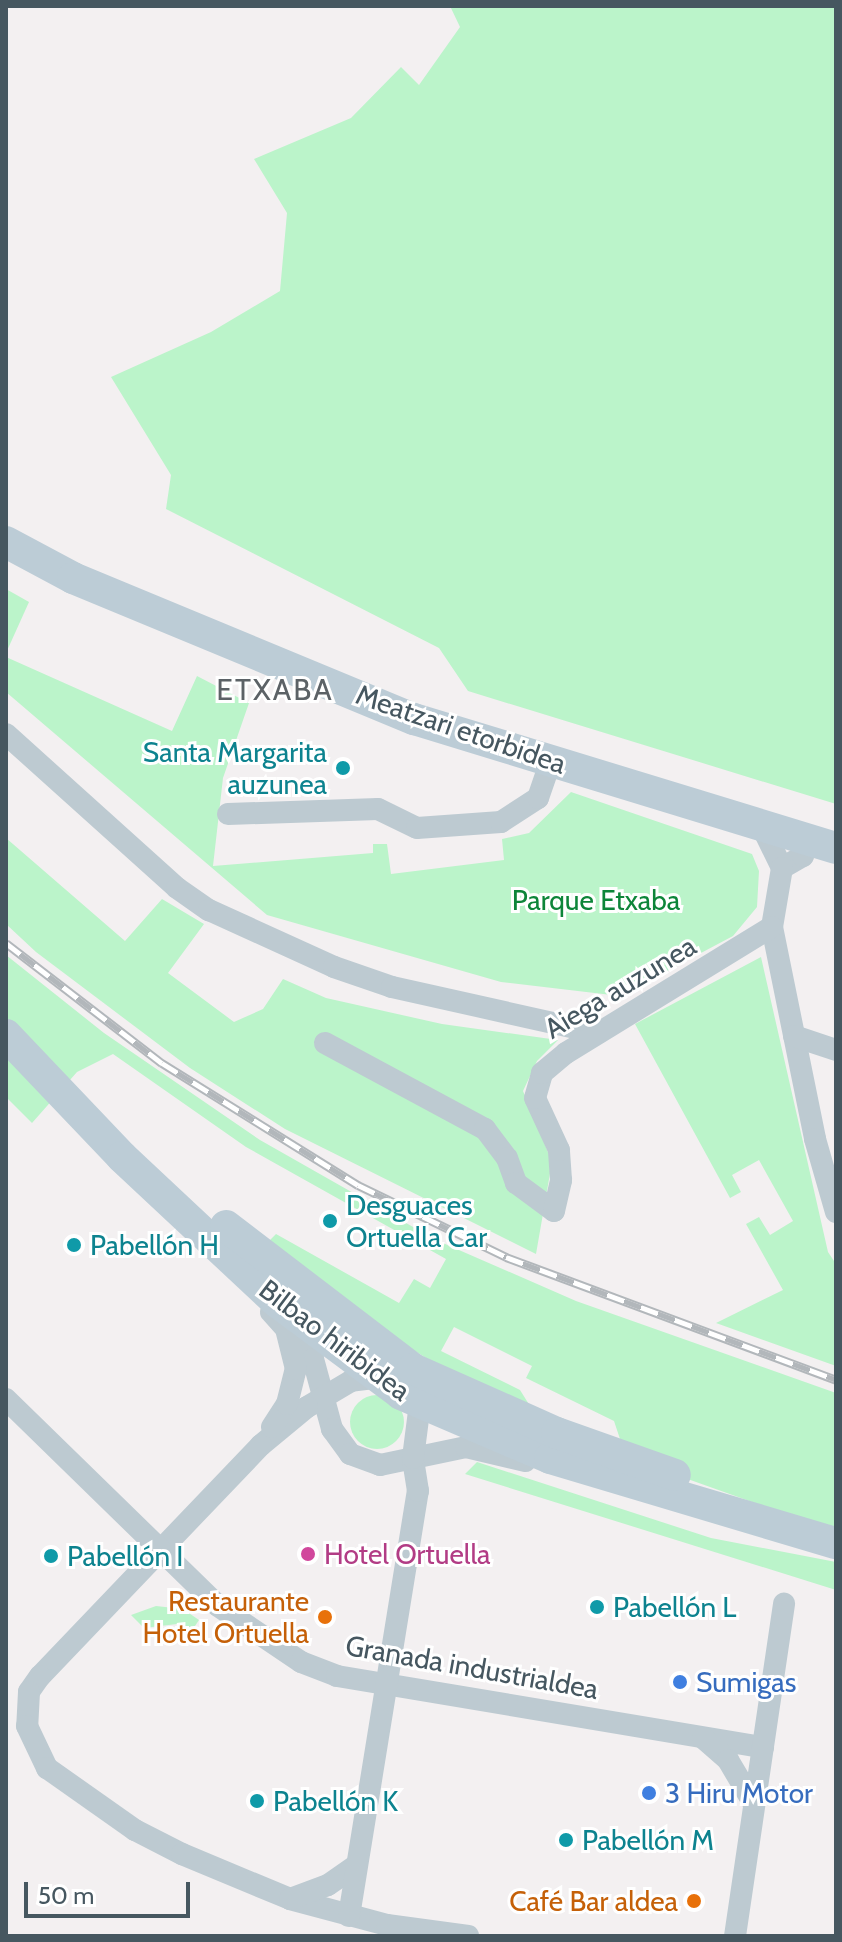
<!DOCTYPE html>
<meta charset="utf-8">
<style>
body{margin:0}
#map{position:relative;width:842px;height:1942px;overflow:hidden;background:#f3f0f1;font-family:Cabin,sans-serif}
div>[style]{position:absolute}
.green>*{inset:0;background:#bbf4ca}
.round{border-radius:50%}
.street>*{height:22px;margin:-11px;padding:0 11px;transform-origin:11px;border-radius:11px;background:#bdcad1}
.secondary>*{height:32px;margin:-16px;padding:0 16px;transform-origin:16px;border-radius:16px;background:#bcccd6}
.rail>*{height:9px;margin-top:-4.5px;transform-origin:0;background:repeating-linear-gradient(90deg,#fff 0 18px,#b2b7bb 0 36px);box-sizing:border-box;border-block:2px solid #b2b7bb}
.dots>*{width:22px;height:22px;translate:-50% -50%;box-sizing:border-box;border:4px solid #fff;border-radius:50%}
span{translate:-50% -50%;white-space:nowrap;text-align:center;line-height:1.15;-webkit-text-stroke:6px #fff;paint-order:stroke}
.street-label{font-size:28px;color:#465760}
.culture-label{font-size:28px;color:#0d838f}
.right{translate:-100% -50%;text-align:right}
.left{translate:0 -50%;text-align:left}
.park-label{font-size:28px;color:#0d8539}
.hotel-label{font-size:28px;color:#b23c85}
.food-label{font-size:28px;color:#c56008}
.shop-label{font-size:28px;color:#366cbe}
.neighbourhood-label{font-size:30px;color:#5c6266;letter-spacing:2px}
.frame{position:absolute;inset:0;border:8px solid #465760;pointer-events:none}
.scale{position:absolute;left:24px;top:1882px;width:166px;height:36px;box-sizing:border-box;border:4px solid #465760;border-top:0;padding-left:10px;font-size:24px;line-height:28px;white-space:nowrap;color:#465760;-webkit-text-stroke:6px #fff;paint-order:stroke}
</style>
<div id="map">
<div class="green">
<div style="clip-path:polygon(450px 6px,836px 6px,836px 804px,468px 691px,439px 648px,166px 509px,171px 475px,111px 377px,211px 332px,280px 291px,287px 213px,254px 159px,351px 118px,401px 67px,419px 85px,460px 27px)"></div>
<div style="clip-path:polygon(6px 589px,29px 602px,6px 653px)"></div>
<div style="clip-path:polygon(6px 657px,172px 731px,197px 676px,249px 703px,223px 778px,213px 866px,373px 853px,373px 844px,387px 844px,391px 874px,504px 860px,502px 839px,529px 833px,571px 792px,752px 854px,759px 871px,757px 907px,733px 936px,620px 996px,501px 982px,267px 915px,6px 692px)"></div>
<div style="clip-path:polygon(6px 838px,125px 941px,162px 899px,204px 924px,168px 973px,234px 1022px,263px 1009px,283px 979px,326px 998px,442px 1024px,558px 1040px,537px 1061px,523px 1091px,552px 1162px,536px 1254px,285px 1129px,190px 1068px,36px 952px,6px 924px)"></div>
<div style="clip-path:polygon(6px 955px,104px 1033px,260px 1140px,436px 1240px,576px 1301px,836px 1393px,836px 1532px,626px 1457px,614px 1421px,526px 1378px,532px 1366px,454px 1327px,441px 1351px,520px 1390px,530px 1406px,450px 1373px,399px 1341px,267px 1243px,276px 1234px,399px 1303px,414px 1279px,430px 1288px,446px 1259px,246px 1147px,113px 1054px,77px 1072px,32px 1123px,6px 1097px)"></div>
<div style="clip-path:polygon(761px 957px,828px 1252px,836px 1264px,836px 1366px,716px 1323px,783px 1290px,746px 1224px,759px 1217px,770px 1235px,793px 1221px,759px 1160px,732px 1175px,741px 1192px,730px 1198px,635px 1024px)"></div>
<div class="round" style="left:350px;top:1395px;width:54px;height:54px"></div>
<div style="clip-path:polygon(477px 1462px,711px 1538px,836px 1562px,836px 1590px,465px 1474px)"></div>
<div style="clip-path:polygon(156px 1606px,183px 1609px,199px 1620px,191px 1632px,177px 1624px,144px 1628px,131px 1615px)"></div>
</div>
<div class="street">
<div style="left:6px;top:734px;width:230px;rotate:42deg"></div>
<div style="left:177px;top:888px;width:39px;rotate:35deg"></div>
<div style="left:209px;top:910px;width:137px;rotate:24.5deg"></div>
<div style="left:334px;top:967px;width:61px;rotate:19deg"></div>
<div style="left:392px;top:987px;width:211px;rotate:12.6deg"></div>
<div style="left:228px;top:814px;width:150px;rotate:-1.9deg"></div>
<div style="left:378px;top:809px;width:43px;rotate:26deg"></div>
<div style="left:417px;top:828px;width:84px;rotate:-4.1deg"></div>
<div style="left:501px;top:822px;width:44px;rotate:-33deg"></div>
<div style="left:538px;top:798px;width:39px;rotate:-71deg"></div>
<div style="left:760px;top:823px;width:50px;rotate:63.9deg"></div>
<div style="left:782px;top:868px;width:24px;rotate:-30deg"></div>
<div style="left:803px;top:856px;width:19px;rotate:-90deg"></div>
<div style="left:782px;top:868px;width:60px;rotate:99.6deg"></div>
<div style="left:772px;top:927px;width:216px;rotate:78.5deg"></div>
<div style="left:815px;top:1139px;width:76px;rotate:74deg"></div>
<div style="left:794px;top:1036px;width:44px;rotate:18.4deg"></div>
<div style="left:325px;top:1043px;width:182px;rotate:28.3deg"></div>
<div style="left:485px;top:1129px;width:36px;rotate:53deg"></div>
<div style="left:507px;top:1158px;width:27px;rotate:70deg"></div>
<div style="left:516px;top:1183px;width:47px;rotate:36.4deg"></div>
<div style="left:554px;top:1211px;width:32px;rotate:-77deg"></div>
<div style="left:561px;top:1180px;width:30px;rotate:-94deg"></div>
<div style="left:559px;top:1150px;width:57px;rotate:-114.8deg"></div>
<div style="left:535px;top:1098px;width:26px;rotate:-74deg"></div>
<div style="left:542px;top:1073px;width:31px;rotate:-40deg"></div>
<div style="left:566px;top:1053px;width:241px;rotate:-31.5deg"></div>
<div style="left:271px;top:1312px;width:63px;rotate:48.2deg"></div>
<div style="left:313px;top:1359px;width:73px;rotate:74.8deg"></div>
<div style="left:332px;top:1429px;width:31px;rotate:54deg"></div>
<div style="left:350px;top:1454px;width:32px;rotate:20deg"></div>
<div style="left:380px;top:1465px;width:88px;rotate:-11.8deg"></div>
<div style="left:466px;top:1447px;width:61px;rotate:13.3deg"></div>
<div style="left:382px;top:1377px;width:31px;rotate:173deg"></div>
<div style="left:351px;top:1381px;width:51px;rotate:149.4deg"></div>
<div style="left:307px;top:1407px;width:60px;rotate:140.4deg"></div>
<div style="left:261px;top:1445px;width:320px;rotate:133.7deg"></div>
<div style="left:40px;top:1676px;width:19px;rotate:125deg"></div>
<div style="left:29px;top:1692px;width:34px;rotate:93deg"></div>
<div style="left:27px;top:1726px;width:47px;rotate:64.5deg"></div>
<div style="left:47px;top:1768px;width:108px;rotate:35.2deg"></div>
<div style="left:135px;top:1830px;width:53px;rotate:27.1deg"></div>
<div style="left:182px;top:1854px;width:117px;rotate:22.6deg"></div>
<div style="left:290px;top:1899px;width:100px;rotate:15deg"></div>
<div style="left:387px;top:1925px;width:82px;rotate:7.7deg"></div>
<div style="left:6px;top:1399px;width:296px;rotate:44.3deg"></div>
<div style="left:218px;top:1606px;width:100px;rotate:34deg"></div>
<div style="left:301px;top:1662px;width:39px;rotate:21deg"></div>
<div style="left:337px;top:1676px;width:432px;rotate:9.5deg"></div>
<div style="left:272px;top:1427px;width:27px;rotate:-57deg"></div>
<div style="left:287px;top:1404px;width:36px;rotate:-76deg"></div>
<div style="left:296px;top:1369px;width:38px;rotate:-104deg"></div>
<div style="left:703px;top:1738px;width:33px;rotate:41deg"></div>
<div style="left:728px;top:1760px;width:51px;rotate:59.4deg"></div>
<div style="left:290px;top:1899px;width:40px;rotate:-20.2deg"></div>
<div style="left:328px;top:1885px;width:35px;rotate:-35deg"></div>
<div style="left:349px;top:1916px;width:431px;rotate:-80.8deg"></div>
<div style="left:418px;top:1491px;width:33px;rotate:-99deg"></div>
<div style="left:413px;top:1458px;width:47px;rotate:-82.7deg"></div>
<div style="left:419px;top:1411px;width:19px;rotate:-115deg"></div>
<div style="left:735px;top:1936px;width:336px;rotate:-81.6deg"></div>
</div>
<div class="secondary">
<div style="left:6px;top:542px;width:76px;rotate:28.2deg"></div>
<div style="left:73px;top:578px;width:369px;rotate:22.5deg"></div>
<div style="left:414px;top:719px;width:441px;rotate:17deg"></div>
<div style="left:6px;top:1035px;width:168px;rotate:46.4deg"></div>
<div style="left:122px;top:1157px;width:211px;rotate:43.1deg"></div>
<div style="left:276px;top:1301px;width:156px;rotate:36.6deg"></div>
<div style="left:401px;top:1394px;width:162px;rotate:23.2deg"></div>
<div style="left:550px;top:1458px;width:298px;rotate:16.6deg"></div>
<div style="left:226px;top:1226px;width:235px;rotate:37.4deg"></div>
<div style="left:413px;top:1369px;width:158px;rotate:24deg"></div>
<div style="left:557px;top:1433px;width:125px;rotate:19.6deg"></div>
</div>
<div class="rail">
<div style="left:6px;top:943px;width:197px;rotate:37.6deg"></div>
<div style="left:162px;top:1063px;width:231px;rotate:31.9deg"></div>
<div style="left:358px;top:1185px;width:165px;rotate:25.9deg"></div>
<div style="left:506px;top:1257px;width:352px;rotate:20.4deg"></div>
</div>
<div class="dots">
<div style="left:343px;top:768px;background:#0f9aa8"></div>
<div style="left:330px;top:1221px;background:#0f9aa8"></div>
<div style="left:74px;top:1245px;background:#0f9aa8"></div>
<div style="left:308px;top:1554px;background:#d1479c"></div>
<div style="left:51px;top:1556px;background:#0f9aa8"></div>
<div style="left:597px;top:1607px;background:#0f9aa8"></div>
<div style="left:325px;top:1617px;background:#e8710a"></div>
<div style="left:680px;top:1682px;background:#3f7fe0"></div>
<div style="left:649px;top:1793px;background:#3f7fe0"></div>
<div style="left:257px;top:1801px;background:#0f9aa8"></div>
<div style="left:566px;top:1840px;background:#0f9aa8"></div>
<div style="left:694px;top:1901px;background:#e8710a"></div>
</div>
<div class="street-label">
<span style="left:461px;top:729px;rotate:19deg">Meatzari etorbidea</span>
<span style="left:620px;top:987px;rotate:-31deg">Aiega auzunea</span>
<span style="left:335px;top:1340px;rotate:37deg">Bilbao hiribidea</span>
<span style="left:472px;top:1667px;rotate:10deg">Granada industrialdea</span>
</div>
<div class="culture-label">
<span class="right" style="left:327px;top:768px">Santa Margarita<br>auzunea</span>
<span class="left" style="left:346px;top:1221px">Desguaces<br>Ortuella Car</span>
<span class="left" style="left:90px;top:1245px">Pabellón H</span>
<span class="left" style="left:67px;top:1556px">Pabellón I</span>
<span class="left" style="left:613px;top:1607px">Pabellón L</span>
<span class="left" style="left:273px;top:1801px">Pabellón K</span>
<span class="left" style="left:582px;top:1840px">Pabellón M</span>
</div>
<div class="park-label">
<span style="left:596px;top:900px">Parque Etxaba</span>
</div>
<div class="hotel-label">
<span class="left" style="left:324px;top:1554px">Hotel Ortuella</span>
</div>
<div class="food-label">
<span class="right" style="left:309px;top:1617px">Restaurante<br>Hotel Ortuella</span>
<span class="right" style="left:678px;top:1901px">Café Bar aldea</span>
</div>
<div class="shop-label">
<span class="left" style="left:696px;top:1682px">Sumigas</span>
<span class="left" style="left:665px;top:1793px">3 Hiru Motor</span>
</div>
<div class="neighbourhood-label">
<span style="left:275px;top:690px">ETXABA</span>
</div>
<div class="frame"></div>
<div class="scale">50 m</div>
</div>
